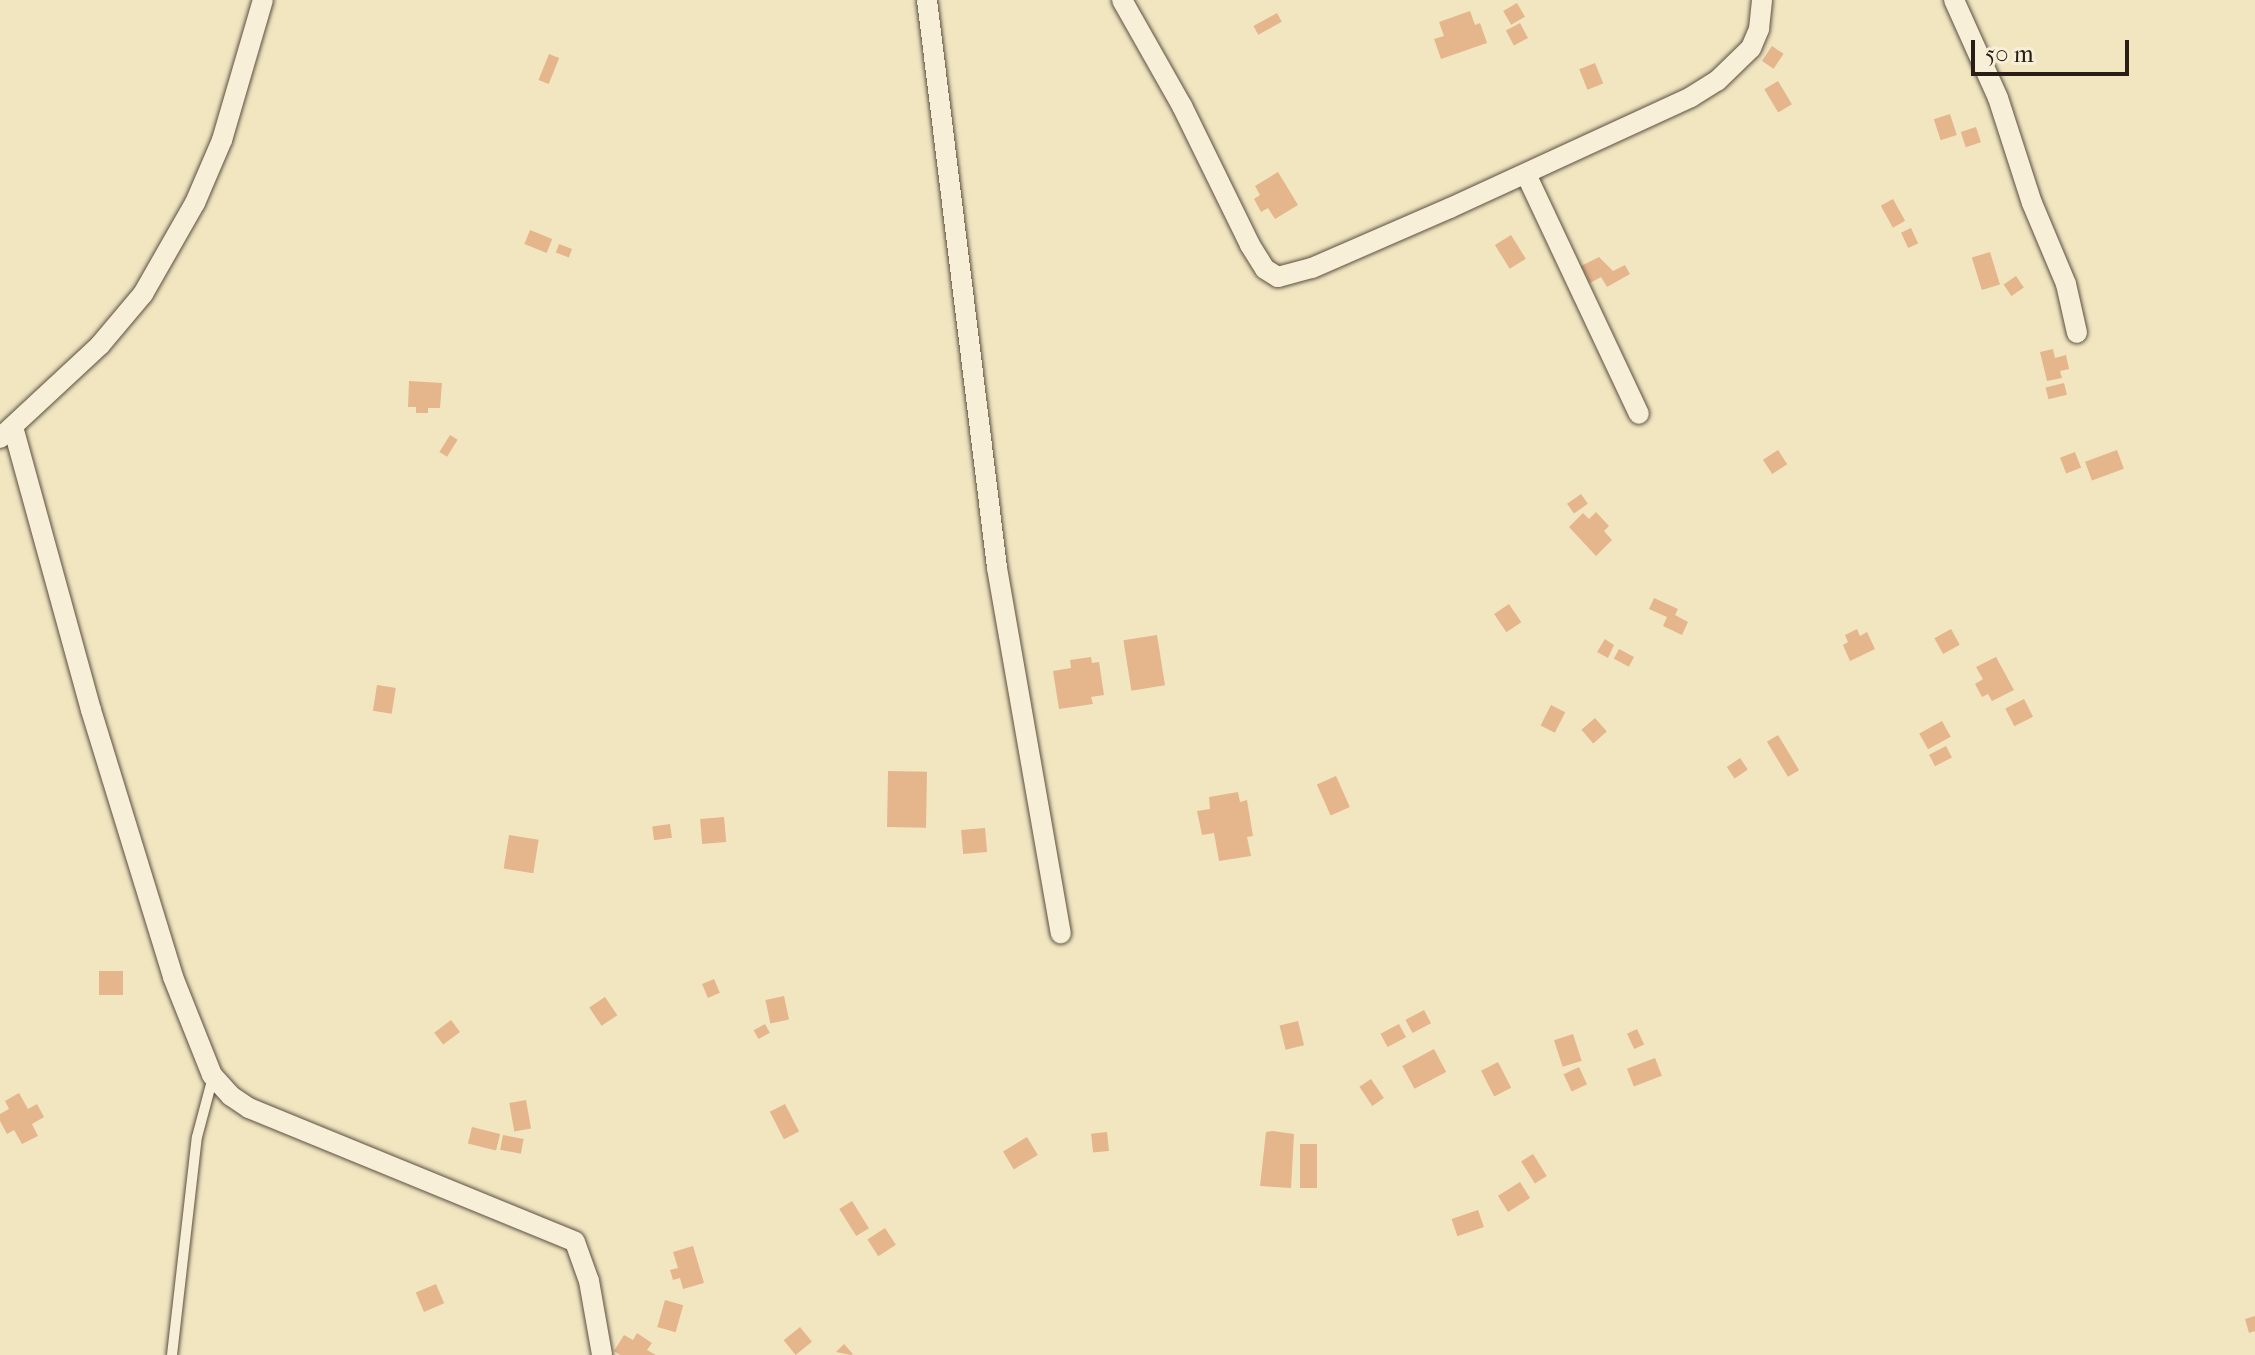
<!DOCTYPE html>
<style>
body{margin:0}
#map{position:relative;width:2255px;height:1355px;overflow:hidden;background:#f2e6c1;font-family:"IM FELL French Canon",serif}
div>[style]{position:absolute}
.building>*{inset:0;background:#e5b58c;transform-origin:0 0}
.roads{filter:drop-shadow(0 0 2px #5a5041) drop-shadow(0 0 2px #5a5041)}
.lane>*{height:10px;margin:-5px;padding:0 5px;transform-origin:5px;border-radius:5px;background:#f7efd7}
.street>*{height:20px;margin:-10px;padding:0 10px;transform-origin:10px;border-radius:10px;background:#f7efd7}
span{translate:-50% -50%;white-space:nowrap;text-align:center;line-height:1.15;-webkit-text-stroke:6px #f7efd7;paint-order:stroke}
.scale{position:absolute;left:1971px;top:40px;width:158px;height:36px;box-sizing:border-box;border:4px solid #281e16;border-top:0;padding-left:10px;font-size:24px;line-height:28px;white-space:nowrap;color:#281e16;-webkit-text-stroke:6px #f7efd7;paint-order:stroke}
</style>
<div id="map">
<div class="building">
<div style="left:1517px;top:3px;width:16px;height:16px;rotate:60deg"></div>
<div style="clip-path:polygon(1470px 11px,1475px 25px,1480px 23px,1487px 43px,1441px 59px,1434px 39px,1444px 36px,1439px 22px)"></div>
<div style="left:1277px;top:13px;width:10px;height:27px;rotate:61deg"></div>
<div style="left:1520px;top:23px;width:17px;height:16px;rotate:62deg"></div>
<div style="left:1772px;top:46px;width:14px;height:18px;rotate:34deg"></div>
<div style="left:549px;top:54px;width:11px;height:28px;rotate:22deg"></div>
<div style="left:1595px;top:63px;width:22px;height:17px;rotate:68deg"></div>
<div style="left:1778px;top:81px;width:27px;height:16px;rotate:59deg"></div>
<div style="left:1950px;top:114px;width:22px;height:17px;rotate:72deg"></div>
<div style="left:1976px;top:127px;width:16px;height:16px;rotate:72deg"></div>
<div style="clip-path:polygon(1278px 172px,1298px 205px,1275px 219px,1268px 208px,1261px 212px,1254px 199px,1260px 195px,1255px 186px)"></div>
<div style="left:1893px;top:199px;width:25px;height:14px;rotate:61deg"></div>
<div style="left:1911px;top:228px;width:17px;height:11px;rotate:65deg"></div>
<div style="left:530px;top:230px;width:24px;height:15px;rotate:22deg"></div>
<div style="left:1511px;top:235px;width:28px;height:19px;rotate:58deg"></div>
<div style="left:559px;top:244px;width:14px;height:9px;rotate:21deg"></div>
<div style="left:1990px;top:252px;width:34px;height:19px;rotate:73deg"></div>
<div style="clip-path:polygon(1599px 257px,1613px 271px,1625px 265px,1630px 274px,1607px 287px,1601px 277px,1590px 283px,1581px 266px)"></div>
<div style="left:2016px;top:276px;width:14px;height:15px;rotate:56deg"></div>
<div style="clip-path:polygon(2053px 349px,2055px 358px,2066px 355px,2069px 369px,2060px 371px,2062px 378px,2047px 381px,2040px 352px)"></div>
<div style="clip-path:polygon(409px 381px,442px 383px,440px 408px,428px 408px,428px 413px,416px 413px,416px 407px,408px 407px)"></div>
<div style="left:2064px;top:383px;width:12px;height:19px;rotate:76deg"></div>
<div style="left:450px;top:435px;width:9px;height:20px;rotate:32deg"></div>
<div style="left:1778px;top:450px;width:17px;height:18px;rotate:57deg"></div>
<div style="left:2117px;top:450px;width:20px;height:34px;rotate:70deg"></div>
<div style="left:2075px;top:452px;width:17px;height:16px;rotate:69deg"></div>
<div style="left:1581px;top:494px;width:12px;height:17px;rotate:55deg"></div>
<div style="clip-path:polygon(1596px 512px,1609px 526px,1604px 531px,1612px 540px,1596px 556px,1569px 527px,1583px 513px,1589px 519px)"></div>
<div style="clip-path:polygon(1654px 598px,1678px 609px,1675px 615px,1688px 622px,1682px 635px,1663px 626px,1667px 617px,1649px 609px)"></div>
<div style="left:1509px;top:604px;width:22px;height:18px;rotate:56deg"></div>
<div style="clip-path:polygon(1857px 629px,1860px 636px,1867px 632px,1875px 649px,1850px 661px,1843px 645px,1848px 642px,1845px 635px)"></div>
<div style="left:1951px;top:629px;width:18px;height:19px;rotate:61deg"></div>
<div style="left:1157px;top:635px;width:51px;height:34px;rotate:81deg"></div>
<div style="clip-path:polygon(1605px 639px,1614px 645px,1608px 658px,1597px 652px)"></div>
<div style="left:1619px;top:649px;width:17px;height:11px;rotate:28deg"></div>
<div style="clip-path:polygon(1091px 657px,1092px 663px,1099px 662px,1104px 695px,1091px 697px,1093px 704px,1059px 709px,1053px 671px,1071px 668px,1070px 660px)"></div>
<div style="clip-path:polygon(1996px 657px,2014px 690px,1992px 701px,1988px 694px,1982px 697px,1975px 684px,1983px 679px,1976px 667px)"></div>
<div style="left:377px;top:685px;width:19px;height:26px;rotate:9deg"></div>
<div style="left:2024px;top:699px;width:20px;height:21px;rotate:63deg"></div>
<div style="left:1551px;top:705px;width:16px;height:23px;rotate:27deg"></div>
<div style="left:1595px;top:718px;width:18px;height:18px;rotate:49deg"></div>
<div style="left:1942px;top:721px;width:18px;height:26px;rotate:61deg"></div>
<div style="left:1778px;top:735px;width:41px;height:13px;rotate:59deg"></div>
<div style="left:1946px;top:746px;width:13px;height:19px;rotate:63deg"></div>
<div style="left:1740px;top:758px;width:14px;height:16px;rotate:56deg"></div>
<div style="left:888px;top:771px;width:39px;height:56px;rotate:1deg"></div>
<div style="left:1336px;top:776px;width:34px;height:21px;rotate:66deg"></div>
<div style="clip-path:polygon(1238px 792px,1240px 802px,1247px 800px,1253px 836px,1247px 837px,1251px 856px,1219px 861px,1214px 833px,1202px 835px,1197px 811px,1210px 809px,1209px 797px)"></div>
<div style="left:724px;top:817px;width:25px;height:24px;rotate:85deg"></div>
<div style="left:670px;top:824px;width:14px;height:18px;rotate:82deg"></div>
<div style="left:985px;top:828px;width:24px;height:24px;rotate:85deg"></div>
<div style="left:509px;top:835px;width:30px;height:34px;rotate:9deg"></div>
<div style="left:99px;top:971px;width:24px;height:24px"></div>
<div style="left:714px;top:979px;width:15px;height:13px;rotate:67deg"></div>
<div style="left:784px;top:996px;width:24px;height:19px;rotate:78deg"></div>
<div style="left:605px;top:997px;width:22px;height:19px;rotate:56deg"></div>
<div style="left:1424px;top:1010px;width:15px;height:21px;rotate:62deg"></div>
<div style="left:451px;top:1020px;width:15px;height:21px;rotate:53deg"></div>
<div style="left:1298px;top:1021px;width:25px;height:19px;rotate:76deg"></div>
<div style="left:765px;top:1024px;width:10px;height:13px;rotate:61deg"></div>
<div style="left:1399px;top:1024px;width:15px;height:21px;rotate:62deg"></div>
<div style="left:1637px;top:1029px;width:17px;height:11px;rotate:65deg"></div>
<div style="left:1573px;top:1034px;width:28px;height:20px;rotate:72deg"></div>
<div style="left:1434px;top:1049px;width:26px;height:36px;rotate:62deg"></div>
<div style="left:1655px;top:1058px;width:19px;height:30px;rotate:69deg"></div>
<div style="left:1498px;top:1062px;width:29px;height:19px;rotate:63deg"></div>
<div style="left:1579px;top:1067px;width:19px;height:17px;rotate:65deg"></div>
<div style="left:1371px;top:1079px;width:23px;height:14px;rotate:56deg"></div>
<div style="clip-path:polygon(19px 1093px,28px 1109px,37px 1104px,44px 1117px,32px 1124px,38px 1136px,22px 1144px,14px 1130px,7px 1134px,0 1121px,0 1114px,9px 1109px,5px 1101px)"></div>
<div style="left:526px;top:1100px;width:29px;height:17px;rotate:80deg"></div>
<div style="left:785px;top:1104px;width:31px;height:17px;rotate:63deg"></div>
<div style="left:472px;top:1127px;width:29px;height:17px;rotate:14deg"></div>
<div style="clip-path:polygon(1272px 1131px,1294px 1134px,1291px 1188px,1260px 1186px,1266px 1132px)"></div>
<div style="left:1107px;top:1132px;width:19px;height:16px;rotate:84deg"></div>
<div style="left:503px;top:1135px;width:21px;height:15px;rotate:11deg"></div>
<div style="left:1027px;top:1137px;width:21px;height:28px;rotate:59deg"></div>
<div style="left:1300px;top:1144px;width:17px;height:44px"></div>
<div style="left:1533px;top:1154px;width:26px;height:14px;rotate:58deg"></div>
<div style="left:1520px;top:1182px;width:19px;height:26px;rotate:58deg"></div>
<div style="left:852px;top:1201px;width:32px;height:15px;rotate:58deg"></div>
<div style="left:1478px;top:1210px;width:18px;height:28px;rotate:71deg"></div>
<div style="left:885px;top:1228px;width:20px;height:21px;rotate:57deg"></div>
<div style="clip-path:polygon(693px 1246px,704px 1283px,683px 1289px,680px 1278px,673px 1280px,670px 1270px,678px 1268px,673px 1252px)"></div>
<div style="left:436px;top:1284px;width:21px;height:22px;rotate:67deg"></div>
<div style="left:665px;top:1300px;width:19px;height:28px;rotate:16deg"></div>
<div style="clip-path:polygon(2255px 1316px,2255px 1331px,2249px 1333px,2245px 1319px)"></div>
<div style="left:800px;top:1327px;width:19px;height:21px;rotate:51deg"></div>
<div style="clip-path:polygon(637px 1333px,652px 1343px,647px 1350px,656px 1355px,620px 1355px,614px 1351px,624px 1335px,633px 1340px)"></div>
<div style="clip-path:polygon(844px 1344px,853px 1354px,851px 1355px,836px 1352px)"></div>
</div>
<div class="roads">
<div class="lane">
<div style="left:172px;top:1355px;width:219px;rotate:-83.5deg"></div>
<div style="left:197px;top:1137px;width:62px;rotate:-75.1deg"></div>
</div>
<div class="street">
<div style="left:927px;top:0;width:572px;rotate:82.97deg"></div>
<div style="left:997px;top:568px;width:371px;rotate:80.1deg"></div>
<div style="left:1122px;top:0;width:122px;rotate:60.5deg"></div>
<div style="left:1182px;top:106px;width:155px;rotate:63.9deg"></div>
<div style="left:1250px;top:245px;width:28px;rotate:58deg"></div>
<div style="left:1265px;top:269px;width:15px;rotate:32deg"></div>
<div style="left:1278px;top:277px;width:35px;rotate:-15deg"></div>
<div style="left:1312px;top:268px;width:150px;rotate:-23.5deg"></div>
<div style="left:1450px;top:208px;width:265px;rotate:-24.7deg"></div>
<div style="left:1691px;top:97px;width:31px;rotate:-32deg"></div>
<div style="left:1717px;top:81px;width:47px;rotate:-44.1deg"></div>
<div style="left:1751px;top:48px;width:21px;rotate:-67deg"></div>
<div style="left:1759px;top:29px;width:29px;rotate:-84deg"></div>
<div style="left:1954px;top:0;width:107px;rotate:65.8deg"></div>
<div style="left:1998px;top:98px;width:110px;rotate:72.1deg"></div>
<div style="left:2032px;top:203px;width:88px;rotate:67.2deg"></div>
<div style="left:2066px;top:284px;width:50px;rotate:77.3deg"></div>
<div style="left:1526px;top:174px;width:265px;rotate:64.8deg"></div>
<div style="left:13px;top:427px;width:294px;rotate:74.6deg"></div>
<div style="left:91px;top:710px;width:279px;rotate:72.9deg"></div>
<div style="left:173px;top:977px;width:105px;rotate:68.3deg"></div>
<div style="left:212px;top:1075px;width:28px;rotate:48deg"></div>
<div style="left:231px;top:1096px;width:22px;rotate:34deg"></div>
<div style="left:249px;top:1108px;width:352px;rotate:22.3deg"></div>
<div style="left:575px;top:1242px;width:41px;rotate:70.3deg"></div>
<div style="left:589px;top:1281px;width:75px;rotate:80deg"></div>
<div style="left:0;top:438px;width:137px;rotate:-42.9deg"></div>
<div style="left:100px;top:345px;width:67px;rotate:-49.9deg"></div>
<div style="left:143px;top:294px;width:105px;rotate:-60.3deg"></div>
<div style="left:195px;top:203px;width:69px;rotate:-66.8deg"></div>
<div style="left:222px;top:140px;width:146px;rotate:-73.7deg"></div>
</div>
</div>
<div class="scale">50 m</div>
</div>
